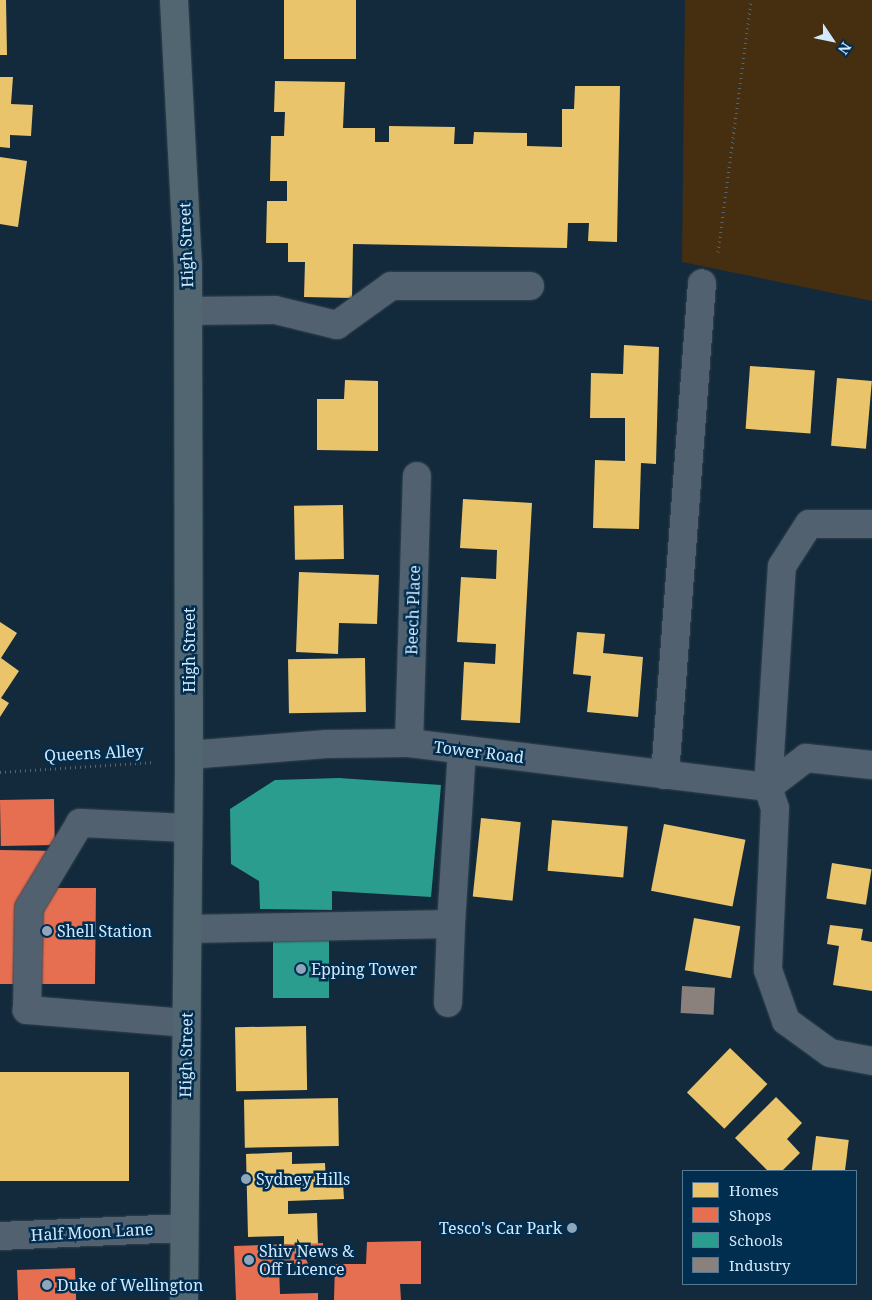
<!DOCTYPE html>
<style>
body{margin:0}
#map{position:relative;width:872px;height:1300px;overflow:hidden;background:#122a3c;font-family:"Noto Serif",serif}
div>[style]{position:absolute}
.green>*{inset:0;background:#462f10}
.homes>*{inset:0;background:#e9c46a;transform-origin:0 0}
.shops>*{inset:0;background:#e76f51;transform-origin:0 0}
.schools>*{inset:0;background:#2a9d8f;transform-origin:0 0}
.industry>*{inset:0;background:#8a817c;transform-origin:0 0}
.path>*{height:3px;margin-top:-1.5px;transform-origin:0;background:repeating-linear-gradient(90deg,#546572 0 1px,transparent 0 5px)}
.roads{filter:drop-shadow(0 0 1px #33434f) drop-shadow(0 0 1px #33434f)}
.minor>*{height:28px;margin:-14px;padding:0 14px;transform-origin:14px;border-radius:14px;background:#51616f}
.major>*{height:28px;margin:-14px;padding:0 14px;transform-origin:14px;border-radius:14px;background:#516671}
.dots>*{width:14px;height:14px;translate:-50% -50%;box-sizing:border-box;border:2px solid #012d4e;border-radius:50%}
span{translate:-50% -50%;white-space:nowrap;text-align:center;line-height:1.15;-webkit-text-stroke:5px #012d4e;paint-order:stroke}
.street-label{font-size:16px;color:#d3e9fe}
.poi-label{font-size:16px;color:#d3e9fe}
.left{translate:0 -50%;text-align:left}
.right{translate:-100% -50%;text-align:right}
.legend{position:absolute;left:682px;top:1170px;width:175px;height:115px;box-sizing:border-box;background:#012d4e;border:1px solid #557894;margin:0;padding:6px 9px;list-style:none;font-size:15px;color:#d3e9fe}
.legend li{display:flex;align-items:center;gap:10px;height:25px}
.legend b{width:25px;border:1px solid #557894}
.north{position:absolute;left:807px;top:15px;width:50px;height:50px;-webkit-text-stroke:4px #012d4e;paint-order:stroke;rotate:124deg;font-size:14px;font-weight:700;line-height:20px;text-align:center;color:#d3e9fe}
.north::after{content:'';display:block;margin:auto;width:18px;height:22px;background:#d3e9fe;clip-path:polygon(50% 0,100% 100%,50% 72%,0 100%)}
</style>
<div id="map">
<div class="green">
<div style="clip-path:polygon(685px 0,872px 0,872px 301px,682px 262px)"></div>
</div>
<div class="homes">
<div style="clip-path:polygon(0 0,6px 0,7px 55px,0 55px)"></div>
<div style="left:284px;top:0;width:72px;height:59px"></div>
<div style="clip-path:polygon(0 77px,13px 77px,11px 104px,33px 105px,31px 136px,10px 135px,10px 148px,0 147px)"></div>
<div style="clip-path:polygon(275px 81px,345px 82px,343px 128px,375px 128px,375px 142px,389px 142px,389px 126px,455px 127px,454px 144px,473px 144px,474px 132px,527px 133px,527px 146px,562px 147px,562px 109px,574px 109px,575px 86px,620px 86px,617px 242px,588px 241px,589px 223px,568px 223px,567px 248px,353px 244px,352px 298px,304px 297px,305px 262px,288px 262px,288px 243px,266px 243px,267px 201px,287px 201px,287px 181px,270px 181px,271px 136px,284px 136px,285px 112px,274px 112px)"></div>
<div style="clip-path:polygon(0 157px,27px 161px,18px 227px,0 224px)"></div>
<div style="clip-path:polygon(624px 345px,659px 347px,656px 464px,641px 463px,639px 529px,593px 528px,595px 460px,625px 461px,625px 418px,590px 418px,591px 373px,623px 374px)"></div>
<div style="left:750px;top:366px;width:65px;height:63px;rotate:4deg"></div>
<div style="left:837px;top:378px;width:35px;height:68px;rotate:5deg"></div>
<div style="clip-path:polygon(345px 380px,378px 381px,378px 451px,317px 450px,317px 399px,344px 399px)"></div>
<div style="clip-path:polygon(463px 499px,532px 503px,520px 723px,461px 720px,464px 662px,495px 664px,496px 644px,457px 642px,461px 577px,496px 579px,497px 550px,460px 548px)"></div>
<div style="left:343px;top:505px;width:54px;height:49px;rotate:89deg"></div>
<div style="clip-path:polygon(299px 572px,379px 575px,377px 624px,339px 623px,338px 654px,296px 652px)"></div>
<div style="clip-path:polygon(0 622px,17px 633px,1px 658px,19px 671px,1px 698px,9px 703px,0 717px)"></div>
<div style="clip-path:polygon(577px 632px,605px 634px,603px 653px,643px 657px,638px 717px,587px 712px,591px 676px,573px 674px)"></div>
<div style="left:365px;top:658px;width:54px;height:77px;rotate:89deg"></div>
<div style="left:481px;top:818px;width:40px;height:79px;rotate:6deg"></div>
<div style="left:552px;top:820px;width:76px;height:51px;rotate:5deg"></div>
<div style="left:664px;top:824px;width:83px;height:68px;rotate:11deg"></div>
<div style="left:832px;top:863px;width:40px;height:36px;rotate:9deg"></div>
<div style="left:694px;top:918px;width:47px;height:53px;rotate:10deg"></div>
<div style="clip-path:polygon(830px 925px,863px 929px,861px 940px,872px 942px,872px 991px,833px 985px,839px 946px,827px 944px)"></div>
<div style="left:306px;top:1026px;width:64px;height:71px;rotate:89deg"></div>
<div style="left:730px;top:1048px;width:52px;height:62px;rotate:44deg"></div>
<div style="left:0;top:1072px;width:129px;height:109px"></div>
<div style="clip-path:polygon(776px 1097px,802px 1123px,787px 1139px,800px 1153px,782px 1171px,768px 1171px,735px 1138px)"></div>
<div style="left:338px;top:1098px;width:48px;height:94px;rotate:89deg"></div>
<div style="left:816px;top:1136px;width:33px;height:35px;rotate:7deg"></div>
<div style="clip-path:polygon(292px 1152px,292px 1164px,325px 1163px,326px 1184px,343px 1183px,344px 1199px,288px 1201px,288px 1214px,317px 1213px,318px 1244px,284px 1244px,284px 1236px,248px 1237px,246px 1154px)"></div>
</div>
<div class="shops">
<div style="left:54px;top:799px;width:46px;height:54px;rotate:89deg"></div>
<div style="clip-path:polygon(0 850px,58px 851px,57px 888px,96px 888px,95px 984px,0 984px)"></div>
<div style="clip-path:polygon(421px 1241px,421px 1284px,400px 1284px,401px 1300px,334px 1300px,335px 1264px,366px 1264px,367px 1242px)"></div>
<div style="clip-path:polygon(323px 1243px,323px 1257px,307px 1258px,308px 1265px,279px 1266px,280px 1294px,318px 1293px,318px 1300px,236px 1300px,234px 1246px)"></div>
<div style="left:75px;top:1268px;width:32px;height:58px;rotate:88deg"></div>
</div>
<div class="schools">
<div style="clip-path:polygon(339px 778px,441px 785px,431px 897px,332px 891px,332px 910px,260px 909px,259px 881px,231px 864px,230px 809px,275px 780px)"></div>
<div style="left:273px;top:939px;width:56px;height:59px"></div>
</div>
<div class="industry">
<div style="left:682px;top:986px;width:33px;height:27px;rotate:3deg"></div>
</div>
<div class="path">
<div style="left:718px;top:252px;width:254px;rotate:-82.5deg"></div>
<div style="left:0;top:772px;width:154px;rotate:-3.7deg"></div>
</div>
<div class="roads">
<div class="minor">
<div style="left:188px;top:311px;width:87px;rotate:-0.7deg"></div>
<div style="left:275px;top:310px;width:64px;rotate:13.6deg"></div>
<div style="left:337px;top:325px;width:67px;rotate:-35.8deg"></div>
<div style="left:391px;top:286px;width:139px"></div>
<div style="left:409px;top:743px;width:267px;rotate:-88.3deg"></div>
<div style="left:189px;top:755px;width:138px;rotate:-4.6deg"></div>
<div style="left:327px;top:744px;width:82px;rotate:-0.7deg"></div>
<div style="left:409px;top:743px;width:362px;rotate:7deg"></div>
<div style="left:768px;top:787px;width:22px;rotate:72deg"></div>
<div style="left:775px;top:808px;width:162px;rotate:92.5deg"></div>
<div style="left:768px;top:970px;width:54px;rotate:70.6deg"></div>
<div style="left:786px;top:1021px;width:54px;rotate:36deg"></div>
<div style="left:830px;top:1053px;width:43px;rotate:10.8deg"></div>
<div style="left:665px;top:775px;width:493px;rotate:-85.7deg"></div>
<div style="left:768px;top:787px;width:221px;rotate:-86.4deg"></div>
<div style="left:782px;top:566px;width:50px;rotate:-57.3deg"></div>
<div style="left:809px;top:524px;width:63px"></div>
<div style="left:768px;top:787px;width:48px;rotate:-37.3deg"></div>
<div style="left:806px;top:758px;width:66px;rotate:6.1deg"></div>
<div style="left:188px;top:929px;width:263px;rotate:-1.1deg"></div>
<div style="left:451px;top:924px;width:173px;rotate:-86.4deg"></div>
<div style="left:448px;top:1003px;width:79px;rotate:-87.8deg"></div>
<div style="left:186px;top:1023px;width:160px;rotate:-175.3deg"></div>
<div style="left:27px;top:1010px;width:102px;rotate:-88.9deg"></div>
<div style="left:29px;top:908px;width:99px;rotate:-59deg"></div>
<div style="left:80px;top:823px;width:108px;rotate:2.7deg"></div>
<div style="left:0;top:1236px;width:184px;rotate:-2.5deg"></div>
</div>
<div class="major">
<div style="left:174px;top:0;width:266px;rotate:87deg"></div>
<div style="left:188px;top:266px;width:500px;rotate:89.89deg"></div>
<div style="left:189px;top:766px;width:534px;rotate:90.54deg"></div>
</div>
</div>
<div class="dots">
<div style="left:47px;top:931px;background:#8fa6ba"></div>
<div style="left:301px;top:969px;background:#8fa6ba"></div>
<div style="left:246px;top:1179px;background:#8fa6ba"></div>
<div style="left:572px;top:1228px;background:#8fa6ba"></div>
<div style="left:249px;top:1260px;background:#8fa6ba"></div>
<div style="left:47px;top:1285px;background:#8fa6ba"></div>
</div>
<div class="street-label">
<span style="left:186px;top:245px;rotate:-92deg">High Street</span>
<span style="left:413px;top:610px;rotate:-88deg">Beech Place</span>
<span style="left:189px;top:650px;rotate:-90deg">High Street</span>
<span style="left:479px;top:752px;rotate:7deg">Tower Road</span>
<span style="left:94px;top:753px;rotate:-3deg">Queens Alley</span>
<span style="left:186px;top:1055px;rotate:-89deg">High Street</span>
<span style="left:92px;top:1232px;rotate:-3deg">Half Moon Lane</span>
</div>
<div class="poi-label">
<span class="left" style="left:57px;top:931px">Shell Station</span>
<span class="left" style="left:311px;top:969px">Epping Tower</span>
<span class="left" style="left:256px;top:1179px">Sydney Hills</span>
<span class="right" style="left:562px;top:1228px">Tesco's Car Park</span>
<span class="left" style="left:259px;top:1260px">Shiv News &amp;<br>Off Licence</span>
<span class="left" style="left:57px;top:1285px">Duke of Wellington</span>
</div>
<ul class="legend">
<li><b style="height:14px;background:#e9c46a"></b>Homes</li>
<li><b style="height:14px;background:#e76f51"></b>Shops</li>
<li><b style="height:14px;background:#2a9d8f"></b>Schools</li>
<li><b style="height:14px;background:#8a817c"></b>Industry</li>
</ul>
<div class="north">N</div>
</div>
